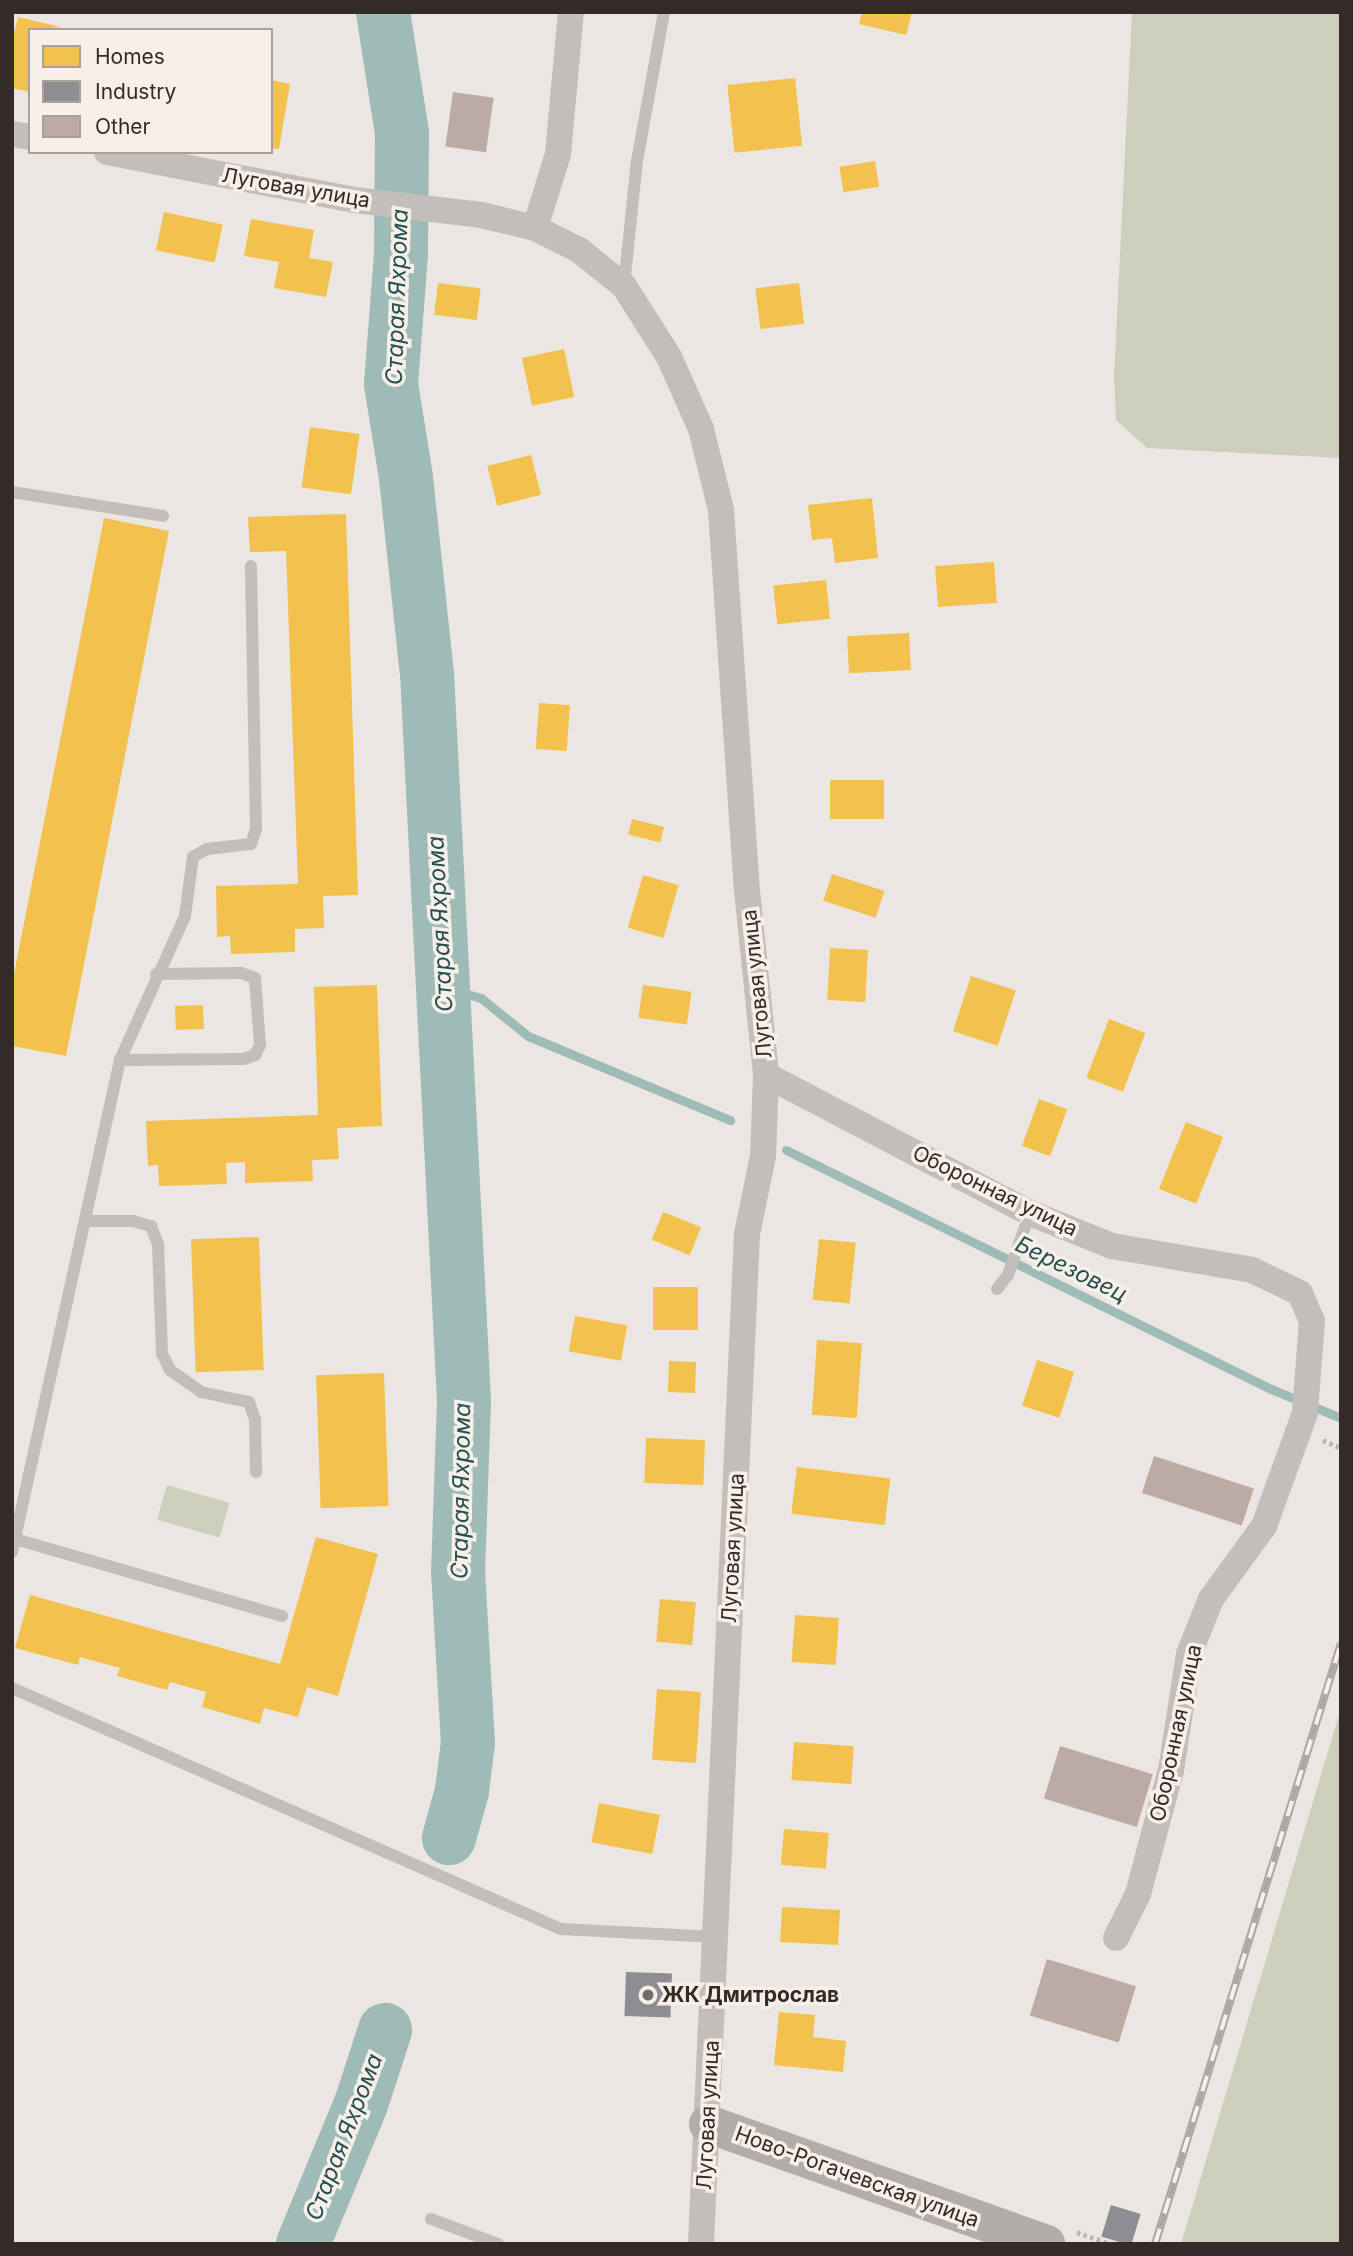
<!DOCTYPE html>
<meta charset="utf-8">
<style>
body{margin:0}
#map{position:relative;width:1353px;height:2256px;overflow:hidden;background:#ebe6e1;font-family:Inter,sans-serif}
div>[style]{position:absolute}
.green>*{inset:0;background:#cdcfbd;transform-origin:0 0}
.homes>*{inset:0;background:#f2c14e;transform-origin:0 0}
.industry>*{inset:0;background:#8d8d92;transform-origin:0 0}
.stream>*{height:9px;margin:-4.5px;padding:0 4.5px;transform-origin:4.5px;border-radius:4.5px;background:#9fbbb8}
.river>*{height:54px;margin:-27px;padding:0 27px;transform-origin:27px;border-radius:27px;background:#9fbbb8}
.building>*{inset:0;background:#bcaaa5;transform-origin:0 0}
.path>*{height:4.5px;margin-top:-2.25px;transform-origin:0;background:repeating-linear-gradient(90deg,#bcb6b3 0 3.5px,transparent 0 7px)}
.lane>*{height:12px;margin:-6px;padding:0 6px;transform-origin:6px;border-radius:6px;background:#c3beba}
.street>*{height:26px;margin:-13px;padding:0 13px;transform-origin:13px;border-radius:13px;background:#c3beba}
.primary>*{height:38px;margin:-19px;padding:0 19px;transform-origin:19px;border-radius:19px;background:#b3ada9}
.rail>*{height:8px;margin-top:-4px;transform-origin:0;background:repeating-linear-gradient(90deg,#f7efe8 0 16px,#aba7a4 0 32px);box-sizing:border-box;border-block:2px solid #aba7a4}
.dots>*{width:19px;height:19px;translate:-50% -50%;box-sizing:border-box;border:4px solid #f7efe8;border-radius:50%}
span{translate:-50% -50%;white-space:nowrap;text-align:center;line-height:1.15;-webkit-text-stroke:7px #f7efe8;paint-order:stroke}
.street-label{font-size:21px;color:#342b29}
.poi-label{font-size:21px;color:#342b29;font-weight:700}
.left{translate:0 -50%;text-align:left}
.water-label{font-size:23px;color:#235050;font-style:italic}
.frame{position:absolute;inset:0;border:14px solid #342b29;pointer-events:none}
.legend{position:absolute;left:28px;top:28px;width:245px;height:126px;box-sizing:border-box;background:#f7efe8;border:2px solid #a9a19c;margin:0;padding:9px 12px;list-style:none;font-size:21px;color:#342b29}
.legend li{display:flex;align-items:center;gap:14px;height:35px}
.legend b{width:35px;border:2px solid #a9a19c}
</style>
<div id="map">
<div class="green">
<div style="clip-path:polygon(1132px 12px,1341px 12px,1341px 458px,1147px 448px,1116px 420px,1114px 377px)"></div>
<div style="left:167px;top:1485px;width:65px;height:36px;rotate:16deg"></div>
<div style="clip-path:polygon(1341px 1708px,1341px 2244px,1181px 2244px)"></div>
</div>
<div class="homes">
<div style="clip-path:polygon(862px 12px,912px 12px,906px 35px,859px 24px)"></div>
<div style="clip-path:polygon(18px 17px,61px 27px,30px 30px,30px 92px,12px 88px,12px 41px)"></div>
<div style="left:795px;top:78px;width:68px;height:68px;rotate:84deg"></div>
<div style="clip-path:polygon(271px 80px,290px 84px,279px 149px,271px 148px)"></div>
<div style="left:875px;top:161px;width:26px;height:36px;rotate:81deg"></div>
<div style="left:164px;top:212px;width:60px;height:39px;rotate:12deg"></div>
<div style="clip-path:polygon(251px 219px,314px 230px,309px 258px,333px 262px,326px 297px,274px 288px,279px 262px,244px 256px)"></div>
<div style="left:438px;top:283px;width:43px;height:32px;rotate:7deg"></div>
<div style="left:799px;top:283px;width:41px;height:44px;rotate:83deg"></div>
<div style="left:564px;top:349px;width:49px;height:43px;rotate:78deg"></div>
<div style="left:310px;top:427px;width:50px;height:61px;rotate:8deg"></div>
<div style="left:531px;top:455px;width:41px;height:45px;rotate:76deg"></div>
<div style="clip-path:polygon(872px 498px,878px 558px,835px 563px,832px 538px,812px 540px,808px 505px)"></div>
<div style="clip-path:polygon(346px 514px,358px 895px,323px 896px,324px 928px,295px 929px,295px 952px,231px 954px,230px 936px,217px 937px,216px 886px,298px 884px,286px 551px,250px 552px,248px 517px)"></div>
<div style="clip-path:polygon(104px 518px,169px 531px,66px 1056px,12px 1046px,12px 984px)"></div>
<div style="left:994px;top:562px;width:41px;height:59px;rotate:86deg"></div>
<div style="left:826px;top:580px;width:39px;height:53px;rotate:84deg"></div>
<div style="left:909px;top:633px;width:37px;height:62px;rotate:87deg"></div>
<div style="left:539px;top:703px;width:31px;height:46px;rotate:4deg"></div>
<div style="left:830px;top:780px;width:54px;height:39px"></div>
<div style="left:632px;top:819px;width:33px;height:16px;rotate:14deg"></div>
<div style="left:832px;top:874px;width:55px;height:28px;rotate:18deg"></div>
<div style="left:643px;top:875px;width:37px;height:55px;rotate:16deg"></div>
<div style="left:830px;top:948px;width:38px;height:52px;rotate:3deg"></div>
<div style="left:971px;top:976px;width:47px;height:58px;rotate:18deg"></div>
<div style="clip-path:polygon(377px 985px,382px 1126px,337px 1128px,339px 1159px,312px 1160px,313px 1181px,245px 1183px,245px 1162px,226px 1163px,227px 1184px,159px 1186px,158px 1165px,148px 1166px,146px 1121px,318px 1115px,314px 987px)"></div>
<div style="left:643px;top:985px;width:49px;height:33px;rotate:8deg"></div>
<div style="left:203px;top:1005px;width:24px;height:28px;rotate:88deg"></div>
<div style="left:1109px;top:1019px;width:39px;height:63px;rotate:21deg"></div>
<div style="left:1039px;top:1099px;width:30px;height:50px;rotate:20deg"></div>
<div style="left:1186px;top:1122px;width:40px;height:72px;rotate:22deg"></div>
<div style="left:663px;top:1212px;width:41px;height:30px;rotate:22deg"></div>
<div style="left:259px;top:1237px;width:133px;height:68px;rotate:88deg"></div>
<div style="left:819px;top:1239px;width:37px;height:61px;rotate:6deg"></div>
<div style="left:653px;top:1287px;width:45px;height:43px"></div>
<div style="left:575px;top:1316px;width:53px;height:36px;rotate:10deg"></div>
<div style="left:817px;top:1340px;width:45px;height:75px;rotate:4deg"></div>
<div style="left:1037px;top:1360px;width:39px;height:48px;rotate:18deg"></div>
<div style="left:669px;top:1361px;width:27px;height:31px;rotate:2deg"></div>
<div style="left:384px;top:1373px;width:133px;height:68px;rotate:88deg"></div>
<div style="left:646px;top:1438px;width:59px;height:45px;rotate:2deg"></div>
<div style="left:797px;top:1467px;width:94px;height:47px;rotate:7deg"></div>
<div style="clip-path:polygon(316px 1537px,378px 1554px,338px 1696px,307px 1687px,298px 1717px,264px 1708px,260px 1724px,202px 1707px,206px 1692px,170px 1682px,167px 1690px,117px 1676px,120px 1668px,80px 1657px,78px 1665px,15px 1648px,30px 1595px,280px 1664px)"></div>
<div style="left:660px;top:1599px;width:36px;height:43px;rotate:5deg"></div>
<div style="left:795px;top:1615px;width:44px;height:47px;rotate:4deg"></div>
<div style="left:657px;top:1689px;width:44px;height:71px;rotate:4deg"></div>
<div style="left:794px;top:1742px;width:60px;height:38px;rotate:4deg"></div>
<div style="left:599px;top:1803px;width:62px;height:40px;rotate:11deg"></div>
<div style="left:784px;top:1829px;width:45px;height:36px;rotate:5deg"></div>
<div style="left:782px;top:1907px;width:58px;height:35px;rotate:3deg"></div>
<div style="clip-path:polygon(779px 2012px,815px 2015px,813px 2037px,846px 2041px,843px 2072px,774px 2065px)"></div>
</div>
<div class="industry">
<div style="left:626px;top:1972px;width:46px;height:44px;rotate:2deg"></div>
<div style="left:1111px;top:2205px;width:31px;height:33px;rotate:17deg"></div>
</div>
<div class="stream">
<div style="left:446px;top:1004px;width:23px;rotate:-25deg"></div>
<div style="left:467px;top:994px;width:15px;rotate:16deg"></div>
<div style="left:481px;top:998px;width:60px;rotate:39deg"></div>
<div style="left:528px;top:1036px;width:219px;rotate:22.6deg"></div>
<div style="left:786px;top:1150px;width:541px;rotate:26.23deg"></div>
<div style="left:1271px;top:1389px;width:76px;rotate:22.5deg"></div>
</div>
<div class="river">
<div style="left:383px;top:12px;width:123px;rotate:81.1deg"></div>
<div style="left:402px;top:134px;width:120px;rotate:90.5deg"></div>
<div style="left:401px;top:254px;width:130px;rotate:94.4deg"></div>
<div style="left:391px;top:384px;width:95px;rotate:80.9deg"></div>
<div style="left:406px;top:478px;width:196px;rotate:83.9deg"></div>
<div style="left:427px;top:673px;width:729px;rotate:87.09deg"></div>
<div style="left:464px;top:1401px;width:170px;rotate:92deg"></div>
<div style="left:458px;top:1571px;width:171px;rotate:86.7deg"></div>
<div style="left:468px;top:1742px;width:49px;rotate:97deg"></div>
<div style="left:462px;top:1791px;width:49px;rotate:105.5deg"></div>
<div style="left:303px;top:2244px;width:152px;rotate:-67.5deg"></div>
<div style="left:361px;top:2104px;width:78px;rotate:-72deg"></div>
</div>
<div class="building">
<div style="left:453px;top:92px;width:41px;height:55px;rotate:8deg"></div>
<div style="left:1154px;top:1456px;width:105px;height:39px;rotate:18deg"></div>
<div style="left:1060px;top:1746px;width:97px;height:55px;rotate:17deg"></div>
<div style="left:1047px;top:1959px;width:93px;height:59px;rotate:17deg"></div>
</div>
<div class="path">
<div style="left:1323px;top:1440px;width:20px;rotate:24deg"></div>
<div style="left:1077px;top:2232px;width:35px;rotate:20deg"></div>
</div>
<div class="lane">
<div style="left:624px;top:286px;width:126px;rotate:-84.1deg"></div>
<div style="left:637px;top:161px;width:151px;rotate:-79.7deg"></div>
<div style="left:12px;top:492px;width:153px;rotate:9deg"></div>
<div style="left:120px;top:1060px;width:124px;rotate:-0.5deg"></div>
<div style="left:244px;top:1059px;width:12px;rotate:-20deg"></div>
<div style="left:255px;top:1055px;width:11px;rotate:-63deg"></div>
<div style="left:260px;top:1045px;width:67px;rotate:-94.3deg"></div>
<div style="left:255px;top:978px;width:15px;rotate:-160deg"></div>
<div style="left:241px;top:973px;width:85px;rotate:179.3deg"></div>
<div style="left:85px;top:1221px;width:48px"></div>
<div style="left:133px;top:1221px;width:19px;rotate:16deg"></div>
<div style="left:151px;top:1226px;width:19px;rotate:69deg"></div>
<div style="left:158px;top:1244px;width:110px;rotate:87.9deg"></div>
<div style="left:162px;top:1354px;width:18px;rotate:63deg"></div>
<div style="left:170px;top:1370px;width:38px;rotate:35deg"></div>
<div style="left:201px;top:1392px;width:49px;rotate:11.8deg"></div>
<div style="left:249px;top:1402px;width:18px;rotate:71deg"></div>
<div style="left:255px;top:1419px;width:53px;rotate:88.9deg"></div>
<div style="left:997px;top:1289px;width:18px;rotate:-52deg"></div>
<div style="left:1008px;top:1275px;width:66px;rotate:-70.5deg"></div>
<div style="left:15px;top:1539px;width:278px;rotate:16.1deg"></div>
<div style="left:12px;top:1552px;width:504px;rotate:-77.62deg"></div>
<div style="left:120px;top:1060px;width:158px;rotate:-65.7deg"></div>
<div style="left:185px;top:916px;width:60px;rotate:-82.3deg"></div>
<div style="left:193px;top:857px;width:16px;rotate:-30deg"></div>
<div style="left:207px;top:849px;width:44px;rotate:-6.5deg"></div>
<div style="left:251px;top:844px;width:16px;rotate:-72deg"></div>
<div style="left:256px;top:829px;width:263px;rotate:-91.1deg"></div>
<div style="left:12px;top:1688px;width:600px;rotate:23.7deg"></div>
<div style="left:561px;top:1929px;width:155px;rotate:3deg"></div>
<div style="left:431px;top:2219px;width:72px;rotate:20.5deg"></div>
</div>
<div class="street">
<div style="left:12px;top:134px;width:18px;rotate:9deg"></div>
<div style="left:107px;top:152px;width:252px;rotate:11deg"></div>
<div style="left:354px;top:200px;width:128px;rotate:6.7deg"></div>
<div style="left:481px;top:215px;width:56px;rotate:13.5deg"></div>
<div style="left:535px;top:228px;width:49px;rotate:26.6deg"></div>
<div style="left:579px;top:250px;width:58px;rotate:38.7deg"></div>
<div style="left:624px;top:286px;width:84px;rotate:57.6deg"></div>
<div style="left:669px;top:357px;width:79px;rotate:66deg"></div>
<div style="left:701px;top:429px;width:83px;rotate:76.1deg"></div>
<div style="left:721px;top:510px;width:372px;rotate:86.1deg"></div>
<div style="left:746px;top:881px;width:195px;rotate:84.1deg"></div>
<div style="left:766px;top:1075px;width:81px;rotate:92.1deg"></div>
<div style="left:763px;top:1156px;width:80px;rotate:101.6deg"></div>
<div style="left:747px;top:1234px;width:1011px;rotate:92.61deg"></div>
<div style="left:535px;top:228px;width:77px;rotate:-72.7deg"></div>
<div style="left:558px;top:154px;width:143px;rotate:-84.8deg"></div>
<div style="left:766px;top:1075px;width:298px;rotate:27.6deg"></div>
<div style="left:1030px;top:1213px;width:88px;rotate:21.9deg"></div>
<div style="left:1112px;top:1246px;width:142px;rotate:9.7deg"></div>
<div style="left:1252px;top:1270px;width:53px;rotate:25.6deg"></div>
<div style="left:1300px;top:1293px;width:30px;rotate:67deg"></div>
<div style="left:1312px;top:1321px;width:92px;rotate:94.4deg"></div>
<div style="left:1305px;top:1413px;width:120px;rotate:109.9deg"></div>
<div style="left:1264px;top:1526px;width:90px;rotate:126deg"></div>
<div style="left:1211px;top:1599px;width:59px;rotate:111.8deg"></div>
<div style="left:1189px;top:1654px;width:117px;rotate:98.8deg"></div>
<div style="left:1171px;top:1770px;width:128px;rotate:104.9deg"></div>
<div style="left:1138px;top:1894px;width:49px;rotate:116.6deg"></div>
</div>
<div class="primary">
<div style="left:708px;top:2124px;width:359px;rotate:19.5deg"></div>
</div>
<div class="rail">
<div style="left:1155px;top:2244px;width:629px;rotate:-72.8deg"></div>
</div>
<div class="dots">
<div style="left:648px;top:1995px;background:#746c69"></div>
</div>
<div class="street-label">
<span style="left:296px;top:188px;rotate:10deg">Луговая улица</span>
<span style="left:757px;top:984px;rotate:-96deg">Луговая улица</span>
<span style="left:995px;top:1191px;rotate:26deg">Оборонная улица</span>
<span style="left:733px;top:1548px;rotate:-87deg">Луговая улица</span>
<span style="left:1176px;top:1733px;rotate:-78deg">Оборонная улица</span>
<span style="left:708px;top:2115px;rotate:-87deg">Луговая улица</span>
<span style="left:857px;top:2177px;rotate:20deg">Ново-Рогачевская улица</span>
</div>
<div class="poi-label">
<span class="left" style="left:662px;top:1995px">ЖК Дмитрослав</span>
</div>
<div class="water-label">
<span style="left:397px;top:297px;rotate:-88deg">Старая Яхрома</span>
<span style="left:440px;top:924px;rotate:-93deg">Старая Яхрома</span>
<span style="left:1071px;top:1269px;rotate:26deg">Березовец</span>
<span style="left:461px;top:1491px;rotate:-89deg">Старая Яхрома</span>
<span style="left:344px;top:2137px;rotate:-69deg">Старая Яхрома</span>
</div>
<div class="frame"></div>
<ul class="legend">
<li><b style="height:19px;background:#f2c14e"></b>Homes</li>
<li><b style="height:19px;background:#8d8d92"></b>Industry</li>
<li><b style="height:19px;background:#bcaaa5"></b>Other</li>
</ul>
</div>
